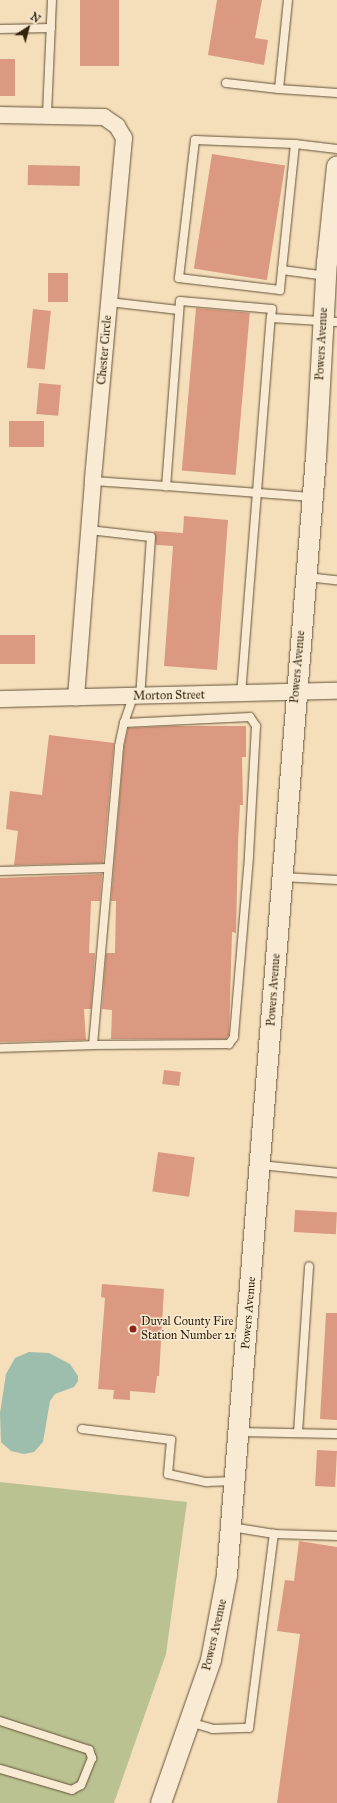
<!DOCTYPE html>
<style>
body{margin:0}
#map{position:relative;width:337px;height:1803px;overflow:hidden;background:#f5dfbb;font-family:"IM FELL Great Primer",serif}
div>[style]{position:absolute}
.green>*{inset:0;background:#bbc291}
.water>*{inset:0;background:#9dbdad}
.building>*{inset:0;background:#da9980;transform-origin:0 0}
.roads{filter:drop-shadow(0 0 1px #645237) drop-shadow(0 0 1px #645237)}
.service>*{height:8px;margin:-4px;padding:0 4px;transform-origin:4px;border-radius:4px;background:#f8ead3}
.minor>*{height:16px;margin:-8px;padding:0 8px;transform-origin:8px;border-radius:8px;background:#f8ead3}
.tertiary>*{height:20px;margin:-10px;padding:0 10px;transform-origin:10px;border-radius:10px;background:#f8ead3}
.dots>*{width:11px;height:11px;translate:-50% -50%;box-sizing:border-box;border:2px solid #f8ead3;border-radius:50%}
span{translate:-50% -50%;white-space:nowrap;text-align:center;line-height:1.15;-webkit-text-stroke:3px #f8ead3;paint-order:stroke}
.street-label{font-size:12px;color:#34230b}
.poi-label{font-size:12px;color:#34230b}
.left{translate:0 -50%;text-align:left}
.north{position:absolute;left:8px;top:8px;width:40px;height:40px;-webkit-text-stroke:3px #f8ead3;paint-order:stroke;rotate:36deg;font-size:11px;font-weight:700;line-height:16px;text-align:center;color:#34230b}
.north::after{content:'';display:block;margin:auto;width:14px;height:18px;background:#34230b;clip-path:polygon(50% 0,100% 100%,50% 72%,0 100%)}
</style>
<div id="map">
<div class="green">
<div style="clip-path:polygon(0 1482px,187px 1502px,166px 1654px,114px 1803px,0 1803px)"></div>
</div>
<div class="water">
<div style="clip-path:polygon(29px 1352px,49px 1353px,70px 1364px,78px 1376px,78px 1381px,74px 1387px,55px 1394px,50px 1401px,43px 1442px,34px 1452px,24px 1454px,11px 1451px,1px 1442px,0 1413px,6px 1374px,15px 1358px)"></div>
</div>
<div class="building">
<div style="left:80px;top:0;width:39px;height:66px"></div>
<div style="clip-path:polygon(217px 0,262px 0,255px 38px,268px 40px,264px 65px,208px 55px)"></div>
<div style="left:0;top:59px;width:15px;height:37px"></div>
<div style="left:212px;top:154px;width:74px;height:116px;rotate:9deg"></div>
<div style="left:28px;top:165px;width:52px;height:20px;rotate:1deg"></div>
<div style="left:68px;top:273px;width:29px;height:20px;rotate:90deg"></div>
<div style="left:196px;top:308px;width:54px;height:163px;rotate:5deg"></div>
<div style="left:33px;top:309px;width:18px;height:59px;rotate:6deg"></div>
<div style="left:39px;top:383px;width:22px;height:31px;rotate:5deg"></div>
<div style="left:9px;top:421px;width:35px;height:26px"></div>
<div style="clip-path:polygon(184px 516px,228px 520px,217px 670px,164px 666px,173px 546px,156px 545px,154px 531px,183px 533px)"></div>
<div style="left:0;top:635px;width:35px;height:29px"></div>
<div style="clip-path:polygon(171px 726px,246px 726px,246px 757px,242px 757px,243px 805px,240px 805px,238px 843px,236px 933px,232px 932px,229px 1035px,226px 1039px,111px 1039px,112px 1010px,102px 1009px,106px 953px,115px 953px,116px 901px,111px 901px,124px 747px,128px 728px)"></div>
<div style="clip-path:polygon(49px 735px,114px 743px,103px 863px,14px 865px,18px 831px,6px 829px,10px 791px,42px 795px)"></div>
<div style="clip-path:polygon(102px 874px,100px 901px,91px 901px,89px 953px,95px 953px,91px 1009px,84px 1009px,86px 1040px,0 1042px,0 878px)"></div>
<div style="left:164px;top:1070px;width:17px;height:14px;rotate:7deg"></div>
<div style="left:158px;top:1152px;width:37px;height:40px;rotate:8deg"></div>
<div style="left:295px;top:1210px;width:42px;height:22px;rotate:3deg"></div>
<div style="clip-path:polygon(102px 1284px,164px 1289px,159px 1376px,157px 1376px,155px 1393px,130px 1391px,130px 1400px,113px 1399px,114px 1390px,98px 1389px,105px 1298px,101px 1297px)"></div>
<div style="clip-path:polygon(326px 1313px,337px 1313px,337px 1420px,320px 1419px)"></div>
<div style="left:317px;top:1450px;width:20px;height:36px;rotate:3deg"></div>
<div style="clip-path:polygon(299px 1541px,337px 1547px,337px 1803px,277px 1803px,300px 1634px,277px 1631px,285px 1580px,294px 1581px)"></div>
</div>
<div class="roads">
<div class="service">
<div style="left:288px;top:0;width:89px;rotate:95.8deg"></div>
<div style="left:279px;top:89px;width:58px;rotate:3.9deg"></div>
<div style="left:0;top:29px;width:51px;rotate:-1.1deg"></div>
<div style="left:226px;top:83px;width:53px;rotate:6.5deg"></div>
<div style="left:47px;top:114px;width:114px;rotate:-87.5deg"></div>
<div style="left:295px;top:144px;width:147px;rotate:95.9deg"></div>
<div style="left:280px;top:290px;width:102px;rotate:-173.2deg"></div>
<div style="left:179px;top:278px;width:139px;rotate:-83.4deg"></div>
<div style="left:195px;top:140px;width:100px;rotate:2.3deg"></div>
<div style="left:295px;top:144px;width:42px;rotate:6.8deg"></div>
<div style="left:282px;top:270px;width:45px;rotate:7.6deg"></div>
<div style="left:109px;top:302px;width:70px;rotate:6.5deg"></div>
<div style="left:271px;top:318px;width:9px;rotate:-84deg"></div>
<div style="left:272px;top:309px;width:92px;rotate:-175deg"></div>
<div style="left:180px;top:301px;width:186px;rotate:94.3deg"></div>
<div style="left:166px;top:486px;width:146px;rotate:4.3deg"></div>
<div style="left:93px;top:481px;width:73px;rotate:3.9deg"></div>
<div style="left:89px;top:530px;width:62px;rotate:6.4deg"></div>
<div style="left:151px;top:537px;width:160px;rotate:93.9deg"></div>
<div style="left:306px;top:577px;width:31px;rotate:6deg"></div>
<div style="left:241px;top:695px;width:378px;rotate:-85.5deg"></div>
<div style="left:271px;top:318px;width:66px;rotate:3.5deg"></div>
<div style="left:124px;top:723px;width:126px;rotate:-2.7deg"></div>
<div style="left:250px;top:717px;width:11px;rotate:56deg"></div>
<div style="left:256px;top:726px;width:131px;rotate:93.1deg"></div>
<div style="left:249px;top:857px;width:181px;rotate:94.8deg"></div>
<div style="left:234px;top:1037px;width:9px;rotate:126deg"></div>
<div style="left:229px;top:1044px;width:136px;rotate:179.6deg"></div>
<div style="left:93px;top:1045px;width:300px;rotate:-85deg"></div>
<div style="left:119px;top:746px;width:24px;rotate:-78deg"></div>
<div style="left:124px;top:723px;width:28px;rotate:-71deg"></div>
<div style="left:0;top:871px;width:108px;rotate:-1.6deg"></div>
<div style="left:282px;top:877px;width:55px;rotate:3.1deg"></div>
<div style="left:0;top:1048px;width:93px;rotate:-1.8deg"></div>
<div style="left:260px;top:1165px;width:77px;rotate:5.9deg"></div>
<div style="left:82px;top:1429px;width:90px;rotate:7deg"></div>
<div style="left:171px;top:1440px;width:34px;rotate:95deg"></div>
<div style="left:168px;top:1474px;width:40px;rotate:12deg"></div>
<div style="left:207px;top:1482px;width:27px;rotate:-2deg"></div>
<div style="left:239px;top:1432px;width:98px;rotate:1.2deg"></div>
<div style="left:298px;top:1433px;width:167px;rotate:-86.2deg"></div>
<div style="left:231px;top:1527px;width:44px;rotate:9.2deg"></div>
<div style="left:274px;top:1534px;width:63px;rotate:1.8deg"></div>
<div style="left:0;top:1721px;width:94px;rotate:18deg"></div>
<div style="left:89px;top:1750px;width:9px;rotate:69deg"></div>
<div style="left:92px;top:1758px;width:29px;rotate:112deg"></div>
<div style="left:81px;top:1785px;width:10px;rotate:151deg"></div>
<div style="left:72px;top:1790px;width:75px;rotate:-163.7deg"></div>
<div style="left:189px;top:1722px;width:25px;rotate:16deg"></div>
<div style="left:213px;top:1729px;width:36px;rotate:-2deg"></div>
<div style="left:249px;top:1728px;width:196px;rotate:-82.7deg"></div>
</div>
<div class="minor">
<div style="left:0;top:115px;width:104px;rotate:1.1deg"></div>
<div style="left:104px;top:117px;width:16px;rotate:35deg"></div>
<div style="left:117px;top:126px;width:14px;rotate:60deg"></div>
<div style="left:124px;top:138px;width:344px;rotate:95.2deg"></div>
<div style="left:93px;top:481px;width:217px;rotate:94.5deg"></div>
<div style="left:0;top:699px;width:337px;rotate:-1.4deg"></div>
</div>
<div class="tertiary">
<div style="left:161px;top:1803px;width:151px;rotate:-70.7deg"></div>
<div style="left:211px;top:1660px;width:86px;rotate:-79.3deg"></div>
<div style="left:227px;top:1575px;width:1122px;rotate:-85.45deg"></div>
<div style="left:316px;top:457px;width:194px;rotate:-86.8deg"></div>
<div style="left:327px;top:263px;width:97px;rotate:-84.1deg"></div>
</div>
</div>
<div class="dots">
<div style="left:133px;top:1329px;background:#8f2418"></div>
</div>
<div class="street-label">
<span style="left:322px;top:344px;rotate:-87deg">Powers Avenue</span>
<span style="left:105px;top:350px;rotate:-85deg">Chester Circle</span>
<span style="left:298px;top:667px;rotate:-85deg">Powers Avenue</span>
<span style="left:169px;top:696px;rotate:-1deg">Morton Street</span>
<span style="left:274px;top:990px;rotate:-86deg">Powers Avenue</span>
<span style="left:249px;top:1313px;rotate:-85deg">Powers Avenue</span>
<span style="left:215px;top:1635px;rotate:-77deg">Powers Avenue</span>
</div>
<div class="poi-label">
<span class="left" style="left:141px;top:1329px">Duval County Fire<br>Station Number 21</span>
</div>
<div class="north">N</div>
</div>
